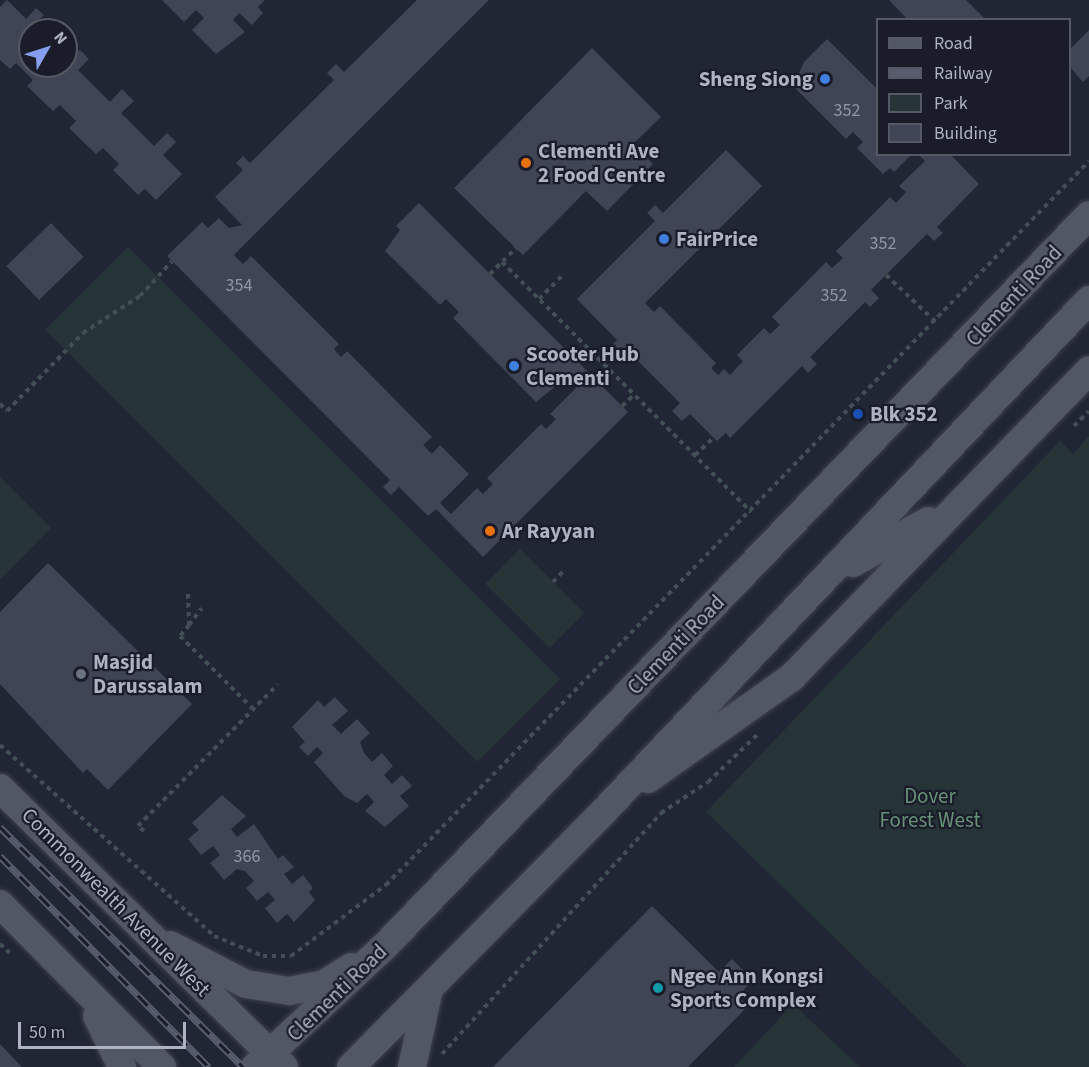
<!DOCTYPE html>
<style>
body{margin:0}
#map{position:relative;width:1089px;height:1067px;overflow:hidden;background:#212634;font-family:"Source Sans 3",sans-serif}
div>[style]{position:absolute}
.green>*{inset:0;background:#263438;transform-origin:0 0}
.building>*{inset:0;background:#3f4555;transform-origin:0 0}
.path>*{height:4px;margin-top:-2px;transform-origin:0;background:repeating-linear-gradient(90deg,#424f55 0 4.5px,transparent 0 9px)}
.roads{filter:drop-shadow(0 0 2px #3e414e) drop-shadow(0 0 2px #3e414e)}
.primary>*{height:28px;margin:-14px;padding:0 14px;transform-origin:14px;border-radius:14px;background:#525765}
.rail>*{height:7px;margin-top:-3.5px;transform-origin:0;background:repeating-linear-gradient(90deg,#1a1d29 0 14px,#585d6d 0 28px);box-sizing:border-box;border-block:2px solid #585d6d}
.dots>*{width:16px;height:16px;translate:-50% -50%;box-sizing:border-box;border:3px solid #1a1d29;border-radius:50%}
span{translate:-50% -50%;white-space:nowrap;text-align:center;line-height:1.15;-webkit-text-stroke:4.5px #1a1d29;paint-order:stroke}
.number-label{font-size:18px;color:#9297a7}
.number-label span{-webkit-text-stroke-width:0}
.poi-label{font-size:21px;color:#aeb2c2;font-weight:700}
.right{translate:-100% -50%;text-align:right}
.left{translate:0 -50%;text-align:left}
.street-label{font-size:21px;color:#aeb2c2}
.park-label{font-size:21px;color:#688f78}
.legend{position:absolute;left:876px;top:18px;width:195px;height:138px;box-sizing:border-box;background:#1a1d29;border:2px solid #555966;margin:0;padding:8px 10px;list-style:none;font-size:18px;color:#aeb2c2}
.legend li{display:flex;align-items:center;gap:12px;height:30px}
.legend b{width:30px;border:2px solid #555966}
.north{position:absolute;left:18px;top:18px;width:60px;height:60px;box-sizing:border-box;background:#1a1d29;border:2px solid #555966;border-radius:50%;rotate:51deg;font-size:16px;font-weight:700;line-height:24px;text-align:center;color:#aeb2c2}
.north::after{content:'';display:block;margin:auto;width:21px;height:27px;background:#879ded;clip-path:polygon(50% 0,100% 100%,50% 72%,0 100%)}
.scale{position:absolute;left:18px;top:1022px;width:168px;height:27px;box-sizing:border-box;border:3px solid #aeb2c2;border-top:0;padding-left:8px;font-size:18px;line-height:21px;white-space:nowrap;color:#aeb2c2;-webkit-text-stroke:4px #1a1d29;paint-order:stroke}
</style>
<div id="map">
<div class="green">
<div style="left:128px;top:247px;width:611px;height:117px;rotate:45deg"></div>
<div style="clip-path:polygon(1089px 436px,1089px 1067px,967px 1067px,706px 812px,1060px 441px,1073px 454px)"></div>
<div style="clip-path:polygon(0 477px,51px 528px,0 580px)"></div>
<div style="left:520px;top:549px;width:91px;height:49px;rotate:45deg"></div>
<div style="clip-path:polygon(793px 1004px,860px 1067px,734px 1067px)"></div>
</div>
<div class="building">
<div style="clip-path:polygon(7px 0,26px 19px,36px 8px,44px 15px,33px 25px,38px 30px,30px 30px,30px 66px,66px 66px,66px 58px,80px 50px,89px 59px,78px 70px,110px 102px,122px 89px,134px 101px,121px 113px,154px 146px,167px 133px,176px 142px,163px 155px,182px 174px,156px 200px,145px 189px,138px 195px,113px 170px,119px 164px,103px 148px,96px 154px,69px 128px,76px 121px,60px 105px,53px 111px,27px 86px,33px 80px,16px 63px,10px 69px,0 60px,0 7px)"></div>
<div style="clip-path:polygon(162px 0,265px 0,258px 7px,263px 13px,252px 25px,239px 13px,233px 20px,245px 32px,216px 54px,192px 30px,204px 18px,196px 10px,184px 22px)"></div>
<div style="clip-path:polygon(417px 0,489px 0,234px 255px,243px 264px,251px 256px,339px 344px,334px 349px,341px 357px,347px 351px,432px 437px,423px 445px,432px 454px,440px 445px,469px 474px,440px 503px,451px 514px,477px 488px,483px 494px,493px 484px,487px 478px,541px 424px,546px 429px,556px 419px,550px 414px,577px 387px,567px 377px,536px 402px,453px 318px,459px 312px,446px 299px,440px 305px,385px 251px,400px 230px,396px 226px,419px 203px,628px 412px,483px 557px,436px 509px,428px 516px,399px 487px,391px 495px,383px 487px,390px 480px,167px 256px,202px 222px,208px 228px,219px 218px,229px 228px,242px 225px,215px 197px,243px 170px,236px 163px,243px 156px,250px 163px,334px 80px,327px 73px,336px 64px,344px 72px)"></div>
<div style="clip-path:polygon(889px 0,966px 0,986px 20px,908px 20px)"></div>
<div style="clip-path:polygon(1089px 30px,1089px 76px,1083px 82px,1070px 67px,1070px 49px)"></div>
<div style="clip-path:polygon(827px 39px,878px 90px,878px 154px,912px 154px,894px 172px,890px 168px,883px 174px,857px 148px,863px 142px,853px 132px,846px 139px,793px 86px,804px 62px)"></div>
<div style="clip-path:polygon(592px 48px,661px 117px,633px 144px,653px 164px,607px 211px,586px 191px,523px 255px,454px 188px)"></div>
<div style="clip-path:polygon(726px 150px,762px 186px,645px 303px,654px 312px,660px 306px,716px 363px,711px 368px,718px 375px,724px 369px,730px 375px,743px 361px,737px 355px,764px 328px,770px 334px,780px 325px,772px 317px,826px 262px,832px 268px,843px 258px,836px 251px,890px 197px,896px 203px,906px 192px,899px 186px,925px 161px,918px 154px,950px 154px,979px 184px,937px 227px,943px 233px,934px 241px,927px 234px,871px 290px,879px 298px,870px 307px,865px 302px,810px 357px,817px 364px,808px 373px,802px 366px,730px 438px,726px 433px,717px 441px,690px 414px,682px 421px,672px 411px,680px 403px,628px 351px,620px 360px,609px 349px,617px 340px,577px 299px,655px 221px,647px 213px,655px 205px,663px 213px)"></div>
<div style="left:51px;top:223px;width:47px;height:62px;rotate:46deg"></div>
<div style="clip-path:polygon(48px 563px,192px 704px,108px 790px,87px 769px,83px 773px,0 684px,0 612px)"></div>
<div style="clip-path:polygon(335px 697px,348px 711px,332px 725px,341px 734px,357px 719px,370px 733px,360px 742px,364px 753px,372px 762px,382px 753px,393px 766px,384px 775px,392px 784px,402px 775px,412px 786px,400px 796px,409px 806px,385px 827px,365px 811px,374px 802px,367px 794px,357px 803px,344px 796px,314px 762px,323px 753px,317px 747px,308px 756px,299px 747px,305px 742px,292px 727px,318px 700px,324px 707px)"></div>
<div style="clip-path:polygon(222px 795px,246px 816px,231px 829px,237px 837px,254px 824px,278px 859px,283px 855px,294px 867px,284px 874px,292px 884px,303px 875px,313px 888px,309px 892px,315px 900px,294px 922px,287px 914px,277px 923px,265px 908px,275px 900px,268px 892px,257px 901px,246px 888px,254px 881px,245px 871px,237px 869px,224px 880px,210px 863px,220px 855px,213px 846px,201px 855px,188px 839px,199px 830px,192px 823px)"></div>
<div style="clip-path:polygon(652px 906px,719px 972px,732px 959px,753px 980px,738px 996px,748px 1006px,688px 1067px,493px 1067px)"></div>
<div style="clip-path:polygon(0 1044px,22px 1067px,0 1067px)"></div>
</div>
<div class="path">
<div style="left:502px;top:262px;width:353px;rotate:45.1deg"></div>
<div style="left:490px;top:274px;width:37px;rotate:-45deg"></div>
<div style="left:886px;top:275px;width:70px;rotate:43.3deg"></div>
<div style="left:539px;top:299px;width:34px;rotate:-45deg"></div>
<div style="left:0;top:404px;width:10px;rotate:45deg"></div>
<div style="left:7px;top:411px;width:109px;rotate:-45.7deg"></div>
<div style="left:83px;top:333px;width:68px;rotate:-33deg"></div>
<div style="left:140px;top:296px;width:47px;rotate:-47.6deg"></div>
<div style="left:622px;top:406px;width:16px;rotate:-43deg"></div>
<div style="left:1074px;top:426px;width:21px;rotate:-45deg"></div>
<div style="left:695px;top:455px;width:26px;rotate:-43deg"></div>
<div style="left:553px;top:582px;width:16px;rotate:-47deg"></div>
<div style="left:188px;top:594px;width:31px;rotate:88deg"></div>
<div style="left:189px;top:625px;width:21px;rotate:-53deg"></div>
<div style="left:189px;top:625px;width:14px;rotate:129deg"></div>
<div style="left:180px;top:636px;width:103px;rotate:45deg"></div>
<div style="left:0;top:745px;width:287px;rotate:41.7deg"></div>
<div style="left:214px;top:936px;width:53px;rotate:22.2deg"></div>
<div style="left:263px;top:956px;width:28px"></div>
<div style="left:291px;top:956px;width:119px;rotate:-36.8deg"></div>
<div style="left:386px;top:885px;width:1009px;rotate:-45.84deg"></div>
<div style="left:144px;top:831px;width:8px;rotate:-140deg"></div>
<div style="left:138px;top:826px;width:199px;rotate:-45.4deg"></div>
<div style="left:0;top:944px;width:13px;rotate:42deg"></div>
<div style="left:442px;top:1054px;width:326px;rotate:-47.7deg"></div>
<div style="left:661px;top:813px;width:56px;rotate:-33.4deg"></div>
<div style="left:708px;top:782px;width:69px;rotate:-43.8deg"></div>
</div>
<div class="roads">
<div class="primary">
<div style="left:853px;top:563px;width:86px;rotate:-29.2deg"></div>
<div style="left:648px;top:779px;width:176px;rotate:-35.3deg"></div>
<div style="left:792px;top:677px;width:427px;rotate:-45.9deg"></div>
<div style="left:0;top:788px;width:398px;rotate:44.5deg"></div>
<div style="left:0;top:904px;width:230px;rotate:45.2deg"></div>
<div style="left:170px;top:945px;width:85px;rotate:27.2deg"></div>
<div style="left:246px;top:984px;width:44px;rotate:9.2deg"></div>
<div style="left:289px;top:991px;width:36px;rotate:-11deg"></div>
<div style="left:324px;top:984px;width:32px;rotate:-32deg"></div>
<div style="left:97px;top:1016px;width:57px;rotate:63.9deg"></div>
<div style="left:255px;top:1067px;width:179px;rotate:-43deg"></div>
<div style="left:386px;top:945px;width:1013px;rotate:-46.08deg"></div>
<div style="left:351px;top:1067px;width:361px;rotate:-45.3deg"></div>
<div style="left:605px;top:810px;width:703px;rotate:-46.5deg"></div>
<div style="left:412px;top:1067px;width:80px;rotate:-77.7deg"></div>
</div>
</div>
<div class="rail">
<div style="left:0;top:827px;width:342px;rotate:44.6deg"></div>
<div style="left:0;top:856px;width:297px;rotate:45.3deg"></div>
</div>
<div class="dots">
<div style="left:825px;top:79px;background:#3f7fe0"></div>
<div style="left:526px;top:163px;background:#e8710a"></div>
<div style="left:664px;top:239px;background:#3f7fe0"></div>
<div style="left:514px;top:366px;background:#3f7fe0"></div>
<div style="left:858px;top:414px;background:#1a4fb4"></div>
<div style="left:490px;top:531px;background:#e8710a"></div>
<div style="left:81px;top:674px;background:#6b7280"></div>
<div style="left:658px;top:988px;background:#0f9aa8"></div>
</div>
<div class="number-label">
<span style="left:847px;top:111px">352</span>
<span style="left:883px;top:244px">352</span>
<span style="left:239px;top:286px">354</span>
<span style="left:834px;top:296px">352</span>
<span style="left:247px;top:857px">366</span>
</div>
<div class="poi-label">
<span class="right" style="left:813px;top:79px">Sheng Siong</span>
<span class="left" style="left:538px;top:163px">Clementi Ave<br>2 Food Centre</span>
<span class="left" style="left:676px;top:239px">FairPrice</span>
<span class="left" style="left:526px;top:366px">Scooter Hub<br>Clementi</span>
<span class="left" style="left:870px;top:414px">Blk 352</span>
<span class="left" style="left:502px;top:531px">Ar Rayyan</span>
<span class="left" style="left:93px;top:674px">Masjid<br>Darussalam</span>
<span class="left" style="left:670px;top:988px">Ngee Ann Kongsi<br>Sports Complex</span>
</div>
<div class="street-label">
<span style="left:1014px;top:296px;rotate:-47deg">Clementi Road</span>
<span style="left:676px;top:645px;rotate:-46deg">Clementi Road</span>
<span style="left:116px;top:902px;rotate:45deg">Commonwealth Avenue West</span>
<span style="left:337px;top:993px;rotate:-44deg">Clementi Road</span>
</div>
<div class="park-label">
<span style="left:930px;top:808px">Dover<br>Forest West</span>
</div>
<ul class="legend">
<li><b style="height:8px;background:#525765"></b>Road</li>
<li><b style="height:8px;background:#585d6d"></b>Railway</li>
<li><b style="height:16px;background:#263438"></b>Park</li>
<li><b style="height:16px;background:#3f4555"></b>Building</li>
</ul>
<div class="north">N</div>
<div class="scale">50 m</div>
</div>
